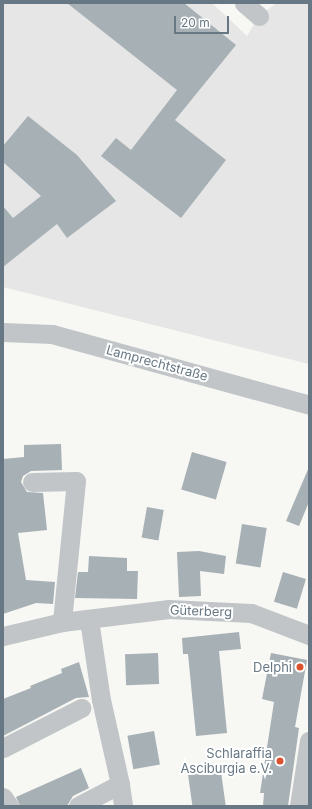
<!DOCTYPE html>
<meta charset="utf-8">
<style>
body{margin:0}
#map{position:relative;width:312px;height:809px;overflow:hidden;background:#f7f7f4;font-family:Inter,sans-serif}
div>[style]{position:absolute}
.built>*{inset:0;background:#e5e6e5}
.building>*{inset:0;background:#a7b0b5;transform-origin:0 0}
.minor>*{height:19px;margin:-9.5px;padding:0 9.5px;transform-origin:9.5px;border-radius:9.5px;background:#c1c5c8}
.dots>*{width:11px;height:11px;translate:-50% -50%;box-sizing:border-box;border:2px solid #fff;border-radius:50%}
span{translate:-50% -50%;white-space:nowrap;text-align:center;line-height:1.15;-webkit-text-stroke:4px #fff;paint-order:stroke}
.street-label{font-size:13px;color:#677884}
.poi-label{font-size:13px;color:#677884}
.right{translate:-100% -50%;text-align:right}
.frame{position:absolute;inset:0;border:4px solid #677884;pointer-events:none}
.scale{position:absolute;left:174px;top:16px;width:55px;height:18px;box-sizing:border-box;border:2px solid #677884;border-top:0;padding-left:5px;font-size:12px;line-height:14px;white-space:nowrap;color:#677884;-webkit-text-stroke:3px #fff;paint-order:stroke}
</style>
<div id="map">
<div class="built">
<div style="clip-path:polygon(3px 3px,212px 3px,247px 36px,259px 16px,277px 3px,309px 3px,309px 364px,3px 287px)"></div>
</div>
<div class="building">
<div style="clip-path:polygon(67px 3px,184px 3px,236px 45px,175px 120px,226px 160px,181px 218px,101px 156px,116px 138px,131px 150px,177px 90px)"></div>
<div style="clip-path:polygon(28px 116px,77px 155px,116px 201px,67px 238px,57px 224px,3px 267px,3px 206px,13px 218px,41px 196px,3px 162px,3px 146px)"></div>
<div style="clip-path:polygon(61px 444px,62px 470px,31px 471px,23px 476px,21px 482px,27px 492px,43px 493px,47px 530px,18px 533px,26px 580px,55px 582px,53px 604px,36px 603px,3px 614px,3px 459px,24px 457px,24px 445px)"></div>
<div style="left:192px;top:452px;width:36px;height:39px;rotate:16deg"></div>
<div style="clip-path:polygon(309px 467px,309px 502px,299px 526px,286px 521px)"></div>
<div style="left:147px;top:507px;width:17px;height:31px;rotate:10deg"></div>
<div style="left:242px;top:524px;width:25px;height:40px;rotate:9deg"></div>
<div style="clip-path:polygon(199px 551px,226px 556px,224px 574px,200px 571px,201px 596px,179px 597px,177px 552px)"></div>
<div style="clip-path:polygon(89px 556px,127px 558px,127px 571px,138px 571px,137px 599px,75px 598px,78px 572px,88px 572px)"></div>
<div style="left:283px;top:572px;width:24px;height:31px;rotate:17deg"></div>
<div style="clip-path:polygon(239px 632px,241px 649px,219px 651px,227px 733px,196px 736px,188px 654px,183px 654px,182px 638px)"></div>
<div style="left:158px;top:653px;width:31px;height:33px;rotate:88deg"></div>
<div style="clip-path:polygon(271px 653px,307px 660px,295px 727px,299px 728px,288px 806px,263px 806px,264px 793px,260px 793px,274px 702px,262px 699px)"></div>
<div style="clip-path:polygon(79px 662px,89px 697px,76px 698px,3px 736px,3px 699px,31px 688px,30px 686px,62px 673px,61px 669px)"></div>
<div style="left:154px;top:731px;width:34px;height:27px;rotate:80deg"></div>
<div style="left:220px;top:765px;width:41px;height:33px;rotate:82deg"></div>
<div style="clip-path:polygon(81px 768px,89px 788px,73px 796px,67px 806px,20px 806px,16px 797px)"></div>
</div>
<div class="minor">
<div style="left:244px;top:3px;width:20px;rotate:41deg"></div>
<div style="left:3px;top:332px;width:49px;rotate:2.3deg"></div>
<div style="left:52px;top:334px;width:267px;rotate:15.4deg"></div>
<div style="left:32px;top:482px;width:44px;rotate:-1.3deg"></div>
<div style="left:76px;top:481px;width:142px;rotate:95.7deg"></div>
<div style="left:3px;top:636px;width:61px;rotate:-13.3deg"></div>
<div style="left:62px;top:622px;width:108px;rotate:-6.9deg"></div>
<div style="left:169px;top:609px;width:82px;rotate:2.8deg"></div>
<div style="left:251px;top:613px;width:62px;rotate:20.8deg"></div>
<div style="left:3px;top:748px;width:88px;rotate:-27.1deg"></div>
<div style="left:120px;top:784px;width:22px;rotate:82deg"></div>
<div style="left:3px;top:797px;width:11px;rotate:56deg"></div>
<div style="left:78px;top:806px;width:47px;rotate:-27.6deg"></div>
<div style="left:120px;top:784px;width:86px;rotate:-102.7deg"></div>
<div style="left:101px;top:700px;width:81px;rotate:-98.5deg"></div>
<div style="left:299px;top:806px;width:66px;rotate:-81.3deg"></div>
</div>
<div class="dots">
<div style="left:300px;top:667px;background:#dd522e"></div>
<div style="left:280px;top:761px;background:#dd522e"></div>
</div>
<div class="street-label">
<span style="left:157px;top:363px;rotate:15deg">Lamprechtstraße</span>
<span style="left:201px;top:611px;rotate:2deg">Güterberg</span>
</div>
<div class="poi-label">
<span class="right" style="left:292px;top:667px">Delphi</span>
<span class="right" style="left:272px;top:761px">Schlaraffia<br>Asciburgia e.V.</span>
</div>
<div class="frame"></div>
<div class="scale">20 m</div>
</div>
